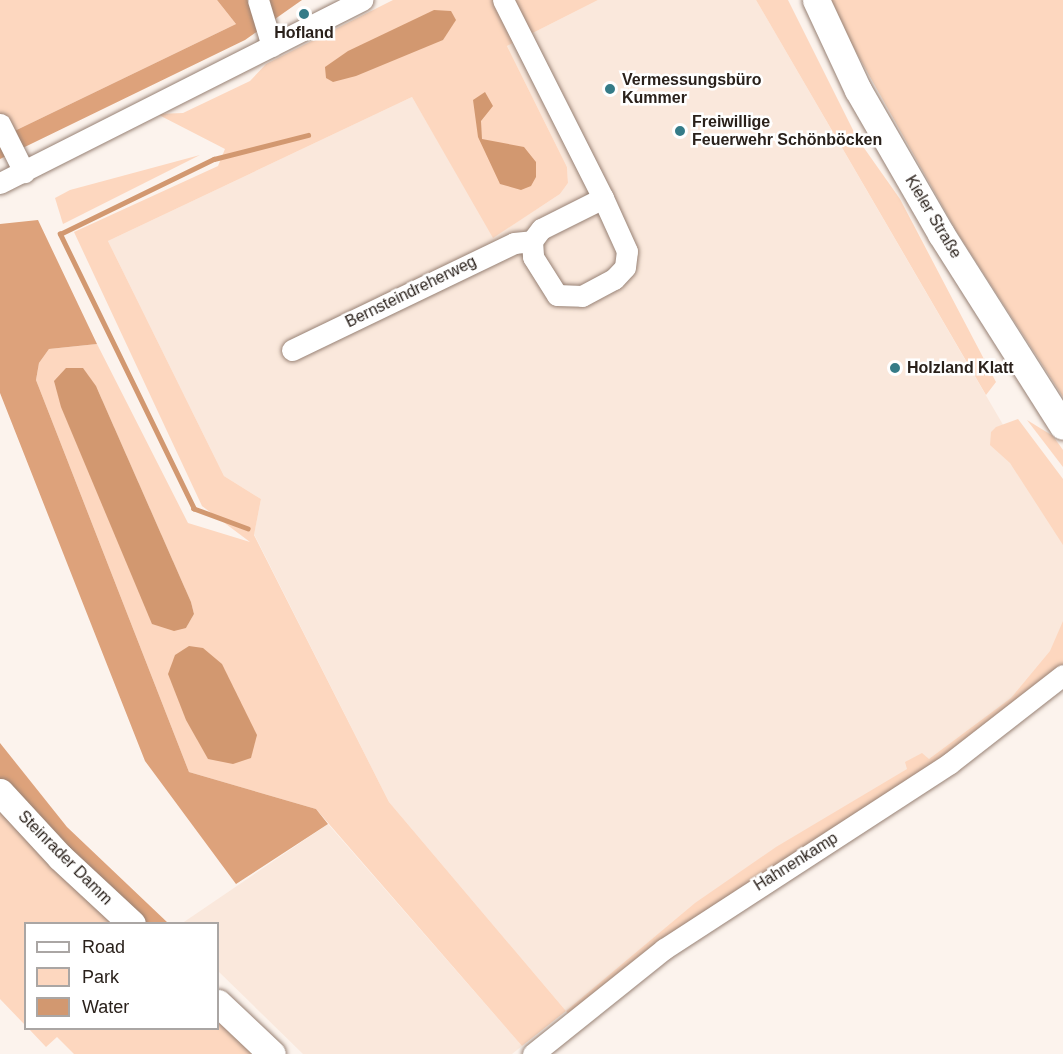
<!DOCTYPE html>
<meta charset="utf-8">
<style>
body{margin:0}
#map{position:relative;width:1063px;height:1054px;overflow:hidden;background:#fcf3ed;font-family:Arial,sans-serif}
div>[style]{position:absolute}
.built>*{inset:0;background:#fae8dc}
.green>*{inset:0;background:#fdd7bf}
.forest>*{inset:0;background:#dda27b}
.water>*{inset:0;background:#d29870}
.stream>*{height:4.5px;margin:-2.25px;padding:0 2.25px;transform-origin:2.25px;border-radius:2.25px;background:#d29870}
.roads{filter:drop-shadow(0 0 2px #978174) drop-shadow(0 0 2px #978174)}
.minor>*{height:21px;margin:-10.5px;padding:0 10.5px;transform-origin:10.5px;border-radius:10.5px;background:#fff}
.major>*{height:27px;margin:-13.5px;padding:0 13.5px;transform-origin:13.5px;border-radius:13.5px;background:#fff}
.dots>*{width:16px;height:16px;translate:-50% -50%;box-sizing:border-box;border:3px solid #fff;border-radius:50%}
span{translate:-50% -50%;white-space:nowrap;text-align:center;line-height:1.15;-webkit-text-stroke:5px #fff;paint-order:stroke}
.poi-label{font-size:16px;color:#2a211b;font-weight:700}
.left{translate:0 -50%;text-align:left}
.street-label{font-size:16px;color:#2a211b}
.legend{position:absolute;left:24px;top:922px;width:195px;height:108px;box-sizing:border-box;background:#fff;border:2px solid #aaa6a4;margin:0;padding:8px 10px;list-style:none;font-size:18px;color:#2a211b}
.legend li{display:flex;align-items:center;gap:12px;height:30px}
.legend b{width:30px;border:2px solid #aaa6a4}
</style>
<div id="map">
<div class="built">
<div style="clip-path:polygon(598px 0,756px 0,1063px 528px,1063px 638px,1018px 694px,990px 720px,566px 1011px,389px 802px,254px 534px,261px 499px,224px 476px,108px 241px,412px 97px,494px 237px,560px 194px,568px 183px,567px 167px,507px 46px)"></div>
<div style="clip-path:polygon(328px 824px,522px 1046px,512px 1054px,303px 1054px,218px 971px,218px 924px,181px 924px)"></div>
</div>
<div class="green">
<div style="clip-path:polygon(0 0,217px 0,236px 24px,0 138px)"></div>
<div style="clip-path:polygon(evenodd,393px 0,598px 0,507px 46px,567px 167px,568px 183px,560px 194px,493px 238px,412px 97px,108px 241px,224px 476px,261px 499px,254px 535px,389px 802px,566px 1011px,695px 903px,776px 847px,907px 769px,905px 762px,922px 753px,929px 759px,1011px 698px,1050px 651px,1063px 621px,1063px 664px,1030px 696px,571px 1017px,566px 1011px,522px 1046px,316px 809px,189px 772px,36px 380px,39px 363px,49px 349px,97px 344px,188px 523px,250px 542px,202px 506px,74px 232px,218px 166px,225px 149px,157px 114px,183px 113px,250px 81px,266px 64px,393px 0,96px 386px,191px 602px,194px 614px,186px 628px,96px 386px)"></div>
<div style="clip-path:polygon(756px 0,788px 0,857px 138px,900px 199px,996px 382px,986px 395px)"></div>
<div style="clip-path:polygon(827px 0,1063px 0,1063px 397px,957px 232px)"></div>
<div style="clip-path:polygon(200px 155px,63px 224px,55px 198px,70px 190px)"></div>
<div style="clip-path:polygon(1018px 419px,1063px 479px,1063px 545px,1010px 463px,990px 445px,991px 432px,996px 427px)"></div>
<div style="clip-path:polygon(1027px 420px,1053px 436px,1063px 450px,1063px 467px)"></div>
<div style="clip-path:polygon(0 800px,118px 923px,26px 924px,25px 1025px,0 999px)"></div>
<div style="clip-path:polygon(218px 1019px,255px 1054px,74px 1054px,57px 1037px,46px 1047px,29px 1029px,218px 1028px)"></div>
</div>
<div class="forest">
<div style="clip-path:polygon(217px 0,302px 0,245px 40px,0 159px,0 138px,236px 24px)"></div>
<div style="clip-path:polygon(38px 220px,97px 344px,49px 349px,39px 363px,36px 380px,189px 772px,316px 809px,328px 824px,236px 884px,145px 761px,0 393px,0 224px)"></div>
<div style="clip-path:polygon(0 743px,67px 827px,168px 923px,142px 923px,0 784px)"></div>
</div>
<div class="water">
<div style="clip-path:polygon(434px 10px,451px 11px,456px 20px,443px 40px,356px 76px,333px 82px,326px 78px,325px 67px,348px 51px)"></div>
<div style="clip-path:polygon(485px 92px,493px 106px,481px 121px,482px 139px,524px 147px,536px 162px,536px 177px,531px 186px,521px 190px,500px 184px,478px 137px,473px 100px)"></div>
<div style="clip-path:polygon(66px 368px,83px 368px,96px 386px,191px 602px,194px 614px,186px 628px,174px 631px,152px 624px,61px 407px,54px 381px)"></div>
<div style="clip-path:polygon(189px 646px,203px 648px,222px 664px,257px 735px,251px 758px,233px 764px,208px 759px,186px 720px,168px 674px,175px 655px)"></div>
</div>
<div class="stream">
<div style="left:248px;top:529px;width:58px;rotate:-159.7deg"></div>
<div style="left:194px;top:509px;width:306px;rotate:-116deg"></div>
<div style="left:60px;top:234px;width:171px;rotate:-26deg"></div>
<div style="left:214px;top:159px;width:97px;rotate:-14.3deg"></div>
</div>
<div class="roads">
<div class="minor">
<div style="left:258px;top:0;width:48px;rotate:73.1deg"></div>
<div style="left:503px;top:0;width:222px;rotate:63.2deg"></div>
<div style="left:603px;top:198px;width:69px;rotate:153.4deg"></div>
<div style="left:541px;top:229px;width:15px;rotate:127deg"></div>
<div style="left:532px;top:241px;width:16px;rotate:86deg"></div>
<div style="left:533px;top:257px;width:45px;rotate:57.7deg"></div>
<div style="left:557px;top:295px;width:25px;rotate:2deg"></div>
<div style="left:582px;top:296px;width:36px;rotate:-28deg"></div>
<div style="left:614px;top:279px;width:16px;rotate:-47deg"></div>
<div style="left:625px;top:267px;width:16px;rotate:-83deg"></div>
<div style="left:627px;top:251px;width:58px;rotate:-114.4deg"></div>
<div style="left:0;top:124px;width:54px;rotate:63.4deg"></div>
<div style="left:0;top:183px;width:406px;rotate:-26.8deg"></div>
<div style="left:292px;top:350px;width:246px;rotate:-25.7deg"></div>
<div style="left:514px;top:243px;width:18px;rotate:-6deg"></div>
<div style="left:533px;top:1054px;width:168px;rotate:-38.7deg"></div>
<div style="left:664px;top:949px;width:341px;rotate:-33deg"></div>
<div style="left:950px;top:763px;width:143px;rotate:-37.9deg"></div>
</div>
<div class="major">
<div style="left:816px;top:0;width:99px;rotate:65deg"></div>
<div style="left:858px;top:90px;width:166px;rotate:60deg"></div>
<div style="left:941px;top:234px;width:227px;rotate:57.6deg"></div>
<div style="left:0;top:792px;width:88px;rotate:47.3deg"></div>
<div style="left:60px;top:857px;width:98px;rotate:42.9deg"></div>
<div style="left:218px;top:1003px;width:74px;rotate:43.4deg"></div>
</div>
</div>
<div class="dots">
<div style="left:304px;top:14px;background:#357b87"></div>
<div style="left:610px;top:89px;background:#357b87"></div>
<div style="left:680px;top:131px;background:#357b87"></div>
<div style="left:895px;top:368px;background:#357b87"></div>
</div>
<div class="poi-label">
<span style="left:304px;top:33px">Hofland</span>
<span class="left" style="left:622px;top:89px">Vermessungsbüro<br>Kummer</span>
<span class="left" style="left:692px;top:131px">Freiwillige<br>Feuerwehr Schönböcken</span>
<span class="left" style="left:907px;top:368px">Holzland Klatt</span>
</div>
<div class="street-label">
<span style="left:933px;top:217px;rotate:59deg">Kieler Straße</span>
<span style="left:411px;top:292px;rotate:-26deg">Bernsteindreherweg</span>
<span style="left:65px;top:858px;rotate:45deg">Steinrader Damm</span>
<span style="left:796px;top:862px;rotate:-32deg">Hahnenkamp</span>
</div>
<ul class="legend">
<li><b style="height:8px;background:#fff"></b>Road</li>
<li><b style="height:16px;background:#fdd7bf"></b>Park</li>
<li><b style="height:16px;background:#d29870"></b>Water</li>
</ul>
</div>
